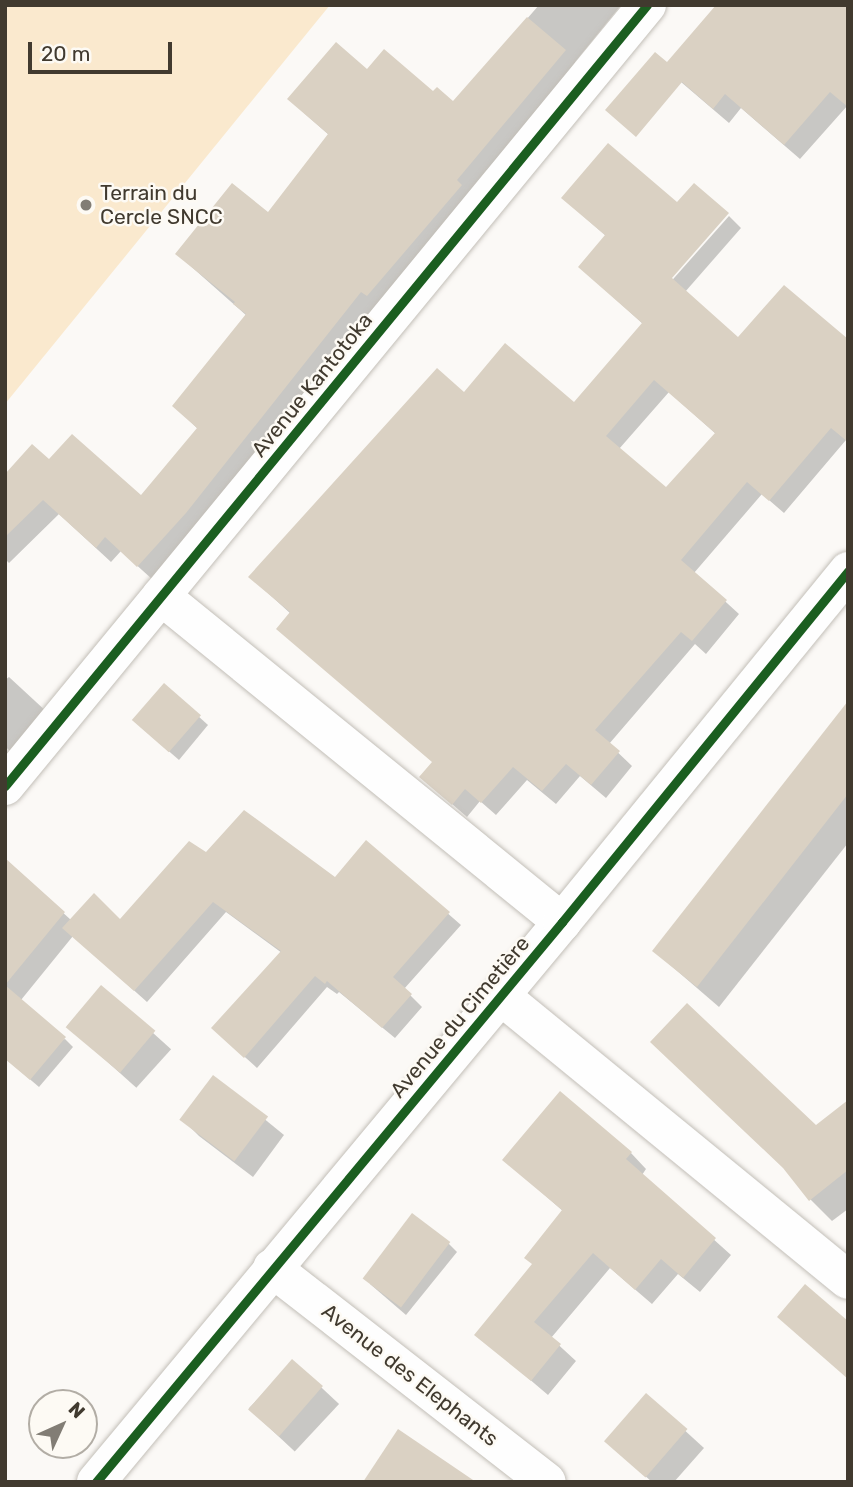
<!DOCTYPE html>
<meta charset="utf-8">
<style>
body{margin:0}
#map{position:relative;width:853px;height:1487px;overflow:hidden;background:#fbf9f6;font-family:Rubik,sans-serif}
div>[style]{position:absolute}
.green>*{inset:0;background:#fae9ce}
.shadow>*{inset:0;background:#0003;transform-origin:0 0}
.building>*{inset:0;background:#dad1c3;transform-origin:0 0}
.roads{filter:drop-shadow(0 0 2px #c3bfb8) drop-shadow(0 0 2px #c3bfb8)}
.street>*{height:38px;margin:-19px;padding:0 19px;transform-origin:19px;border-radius:19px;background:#fefefe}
.cycleway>*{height:9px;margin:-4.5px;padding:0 4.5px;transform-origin:4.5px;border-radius:4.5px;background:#1b5e20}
.dots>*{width:19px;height:19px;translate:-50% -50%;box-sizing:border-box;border:4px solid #fdfaf4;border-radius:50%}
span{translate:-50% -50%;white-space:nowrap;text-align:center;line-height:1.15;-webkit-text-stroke:5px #fdfaf4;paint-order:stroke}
.poi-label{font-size:21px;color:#413a2f}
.left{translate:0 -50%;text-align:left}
.street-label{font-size:21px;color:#413a2f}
.frame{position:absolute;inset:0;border:7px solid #413a2f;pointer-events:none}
.north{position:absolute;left:28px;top:1389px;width:70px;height:70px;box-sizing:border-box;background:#fdfaf4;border:2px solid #b2ada5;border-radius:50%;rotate:45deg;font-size:19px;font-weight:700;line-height:28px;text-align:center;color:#413a2f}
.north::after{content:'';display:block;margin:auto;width:24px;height:32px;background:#827d75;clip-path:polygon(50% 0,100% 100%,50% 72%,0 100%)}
.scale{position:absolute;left:28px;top:42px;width:144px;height:32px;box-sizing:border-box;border:4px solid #413a2f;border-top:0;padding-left:9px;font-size:21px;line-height:24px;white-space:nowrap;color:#413a2f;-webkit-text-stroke:5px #fdfaf4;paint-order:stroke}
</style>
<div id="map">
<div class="green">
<div style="clip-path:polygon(5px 5px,330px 5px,5px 404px)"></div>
</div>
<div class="shadow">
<div style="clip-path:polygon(539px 5px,621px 5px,575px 62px,579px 66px,153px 580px,121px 551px,111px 562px,59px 514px,9px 563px,5px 559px,5px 477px,49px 462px,141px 498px,198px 429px,174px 406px,247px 316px,177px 254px,268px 214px,329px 135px,304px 113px,367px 71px,434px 93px,453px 104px)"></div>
<div style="clip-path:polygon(785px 5px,848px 105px,800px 159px,741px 108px,729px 123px,681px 82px)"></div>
<div style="clip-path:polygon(evenodd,577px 211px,667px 286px,729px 216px,741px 228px,685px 292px,846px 440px,784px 513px,762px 494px,694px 573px,739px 614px,706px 654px,695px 644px,609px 744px,632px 766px,606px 798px,580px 776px,556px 804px,527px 780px,496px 815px,480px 801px,467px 817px,421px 777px,434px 763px,278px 629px,291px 614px,250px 577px,464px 395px,575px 405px,643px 324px,580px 267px,606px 236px,577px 211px,669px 392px,716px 434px,666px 489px,619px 449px,669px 392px)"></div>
<div style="clip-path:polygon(9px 677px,48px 713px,12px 752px,5px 747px,5px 680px)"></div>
<div style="clip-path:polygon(164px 685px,208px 725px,179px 760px,142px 728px)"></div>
<div style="clip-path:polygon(848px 733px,848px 843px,719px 1007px,654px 951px)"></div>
<div style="clip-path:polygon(366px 842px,461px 925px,404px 989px,422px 1007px,395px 1038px,339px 992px,337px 994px,327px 987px,257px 1068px,226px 1040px,282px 953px,226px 912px,147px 1002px,73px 936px,21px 1000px,5px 986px,5px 880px,15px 869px,71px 920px,120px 921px,207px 855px,335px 879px)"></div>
<div style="left:102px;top:987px;width:93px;height:52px;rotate:42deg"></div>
<div style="clip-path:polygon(65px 1039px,73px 1047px,39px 1087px,5px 1058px)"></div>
<div style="clip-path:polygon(213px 1077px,284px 1135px,253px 1177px,199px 1136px,182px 1119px)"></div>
<div style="clip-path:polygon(848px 1102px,848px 1209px,832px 1221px,810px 1199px,816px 1128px)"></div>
<div style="clip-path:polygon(631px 1153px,646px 1169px,642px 1175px,731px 1255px,700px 1292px,678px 1274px,652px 1304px,610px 1268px,551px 1338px,576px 1361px,548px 1395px,476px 1334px,533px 1264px,564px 1212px,505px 1160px)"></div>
<div style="clip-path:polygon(448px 1243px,457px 1252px,406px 1315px,370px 1284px)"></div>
<div style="left:293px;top:1361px;width:63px;height:65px;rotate:43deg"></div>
<div style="clip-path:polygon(646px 1395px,704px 1448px,674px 1482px,652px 1482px,624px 1457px)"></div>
</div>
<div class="building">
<div style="clip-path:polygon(716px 5px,848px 5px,848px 107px,830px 92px,784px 145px,725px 94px,713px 109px,682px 82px,636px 137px,605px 110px,655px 52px,667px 62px)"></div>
<div style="clip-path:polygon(527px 17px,566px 50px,457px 180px,462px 185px,367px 296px,361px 292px,186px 513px,137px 567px,105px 537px,96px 548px,43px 500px,5px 537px,5px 474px,32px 444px,49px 459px,72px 434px,141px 495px,197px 428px,172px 406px,246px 314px,233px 304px,235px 302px,175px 254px,232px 183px,268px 212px,328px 134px,287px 99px,336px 42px,367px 69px,384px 49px,433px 91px,437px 87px,453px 101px)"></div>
<div style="clip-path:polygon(evenodd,608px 143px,677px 202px,694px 183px,729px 213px,672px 278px,738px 337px,784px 285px,848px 339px,848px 442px,831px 428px,769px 501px,747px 482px,681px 560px,727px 600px,692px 641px,681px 632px,595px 730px,620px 751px,591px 785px,566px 764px,542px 791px,513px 767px,481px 803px,465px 789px,452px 805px,419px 777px,432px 762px,276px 629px,290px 612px,248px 577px,437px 368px,464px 392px,505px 343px,574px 402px,642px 323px,578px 267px,605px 235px,561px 198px,608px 143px,654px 380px,715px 433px,666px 487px,606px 436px,654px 380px)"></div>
<div style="left:164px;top:683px;width:49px;height:49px;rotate:41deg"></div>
<div style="clip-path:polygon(848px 701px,848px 794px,697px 987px,652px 951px)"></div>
<div style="clip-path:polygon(244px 810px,335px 877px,366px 840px,450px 912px,393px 977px,412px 994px,382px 1028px,327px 981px,325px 984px,315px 976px,244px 1058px,211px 1028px,281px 951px,213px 902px,134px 991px,62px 928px,94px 893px,120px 919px,189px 841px,206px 852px)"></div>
<div style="clip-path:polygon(5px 858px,65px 912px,5px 985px,66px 1037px,30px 1080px,5px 1059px)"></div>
<div style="left:101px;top:985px;width:71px;height:55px;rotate:40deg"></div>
<div style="clip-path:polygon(687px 1003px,816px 1125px,848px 1100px,848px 1170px,809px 1201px,783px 1168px,650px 1042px)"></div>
<div style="left:213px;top:1075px;width:69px;height:56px;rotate:37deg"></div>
<div style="clip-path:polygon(560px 1091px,632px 1152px,626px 1159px,716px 1238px,683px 1278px,661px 1259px,635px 1290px,593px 1253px,534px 1322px,561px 1344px,531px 1381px,474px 1335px,532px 1264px,524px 1258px,562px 1210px,502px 1160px)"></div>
<div style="left:412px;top:1213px;width:48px;height:82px;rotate:37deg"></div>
<div style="clip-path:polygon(805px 1284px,848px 1321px,848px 1379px,777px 1317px)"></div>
<div style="left:292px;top:1359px;width:41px;height:67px;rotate:41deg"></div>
<div style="left:646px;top:1393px;width:55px;height:64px;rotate:41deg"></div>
<div style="clip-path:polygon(398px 1429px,476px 1482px,363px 1482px)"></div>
</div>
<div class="roads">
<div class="street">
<div style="left:161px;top:596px;width:517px;rotate:39.11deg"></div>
<div style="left:5px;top:786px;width:1011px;rotate:-50.58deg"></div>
<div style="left:501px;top:996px;width:448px;rotate:39.3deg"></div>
<div style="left:272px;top:1268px;width:348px;rotate:37.9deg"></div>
<div style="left:96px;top:1482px;width:729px;rotate:-50.23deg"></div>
<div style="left:562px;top:922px;width:453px;rotate:-50.8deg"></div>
</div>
</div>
<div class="cycleway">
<div style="left:5px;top:786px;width:1011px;rotate:-50.58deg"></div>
<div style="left:96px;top:1482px;width:729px;rotate:-50.23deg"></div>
<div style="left:562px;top:922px;width:453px;rotate:-50.8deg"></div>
</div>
<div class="dots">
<div style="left:86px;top:205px;background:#827d75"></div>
</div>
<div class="poi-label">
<span class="left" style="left:100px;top:205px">Terrain du<br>Cercle SNCC</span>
</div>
<div class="street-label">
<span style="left:312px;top:385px;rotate:-51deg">Avenue Kantotoka</span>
<span style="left:460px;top:1017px;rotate:-50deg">Avenue du Cimetière</span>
<span style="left:410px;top:1375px;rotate:38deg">Avenue des Elephants</span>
</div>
<div class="frame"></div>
<div class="north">N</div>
<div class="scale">20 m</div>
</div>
